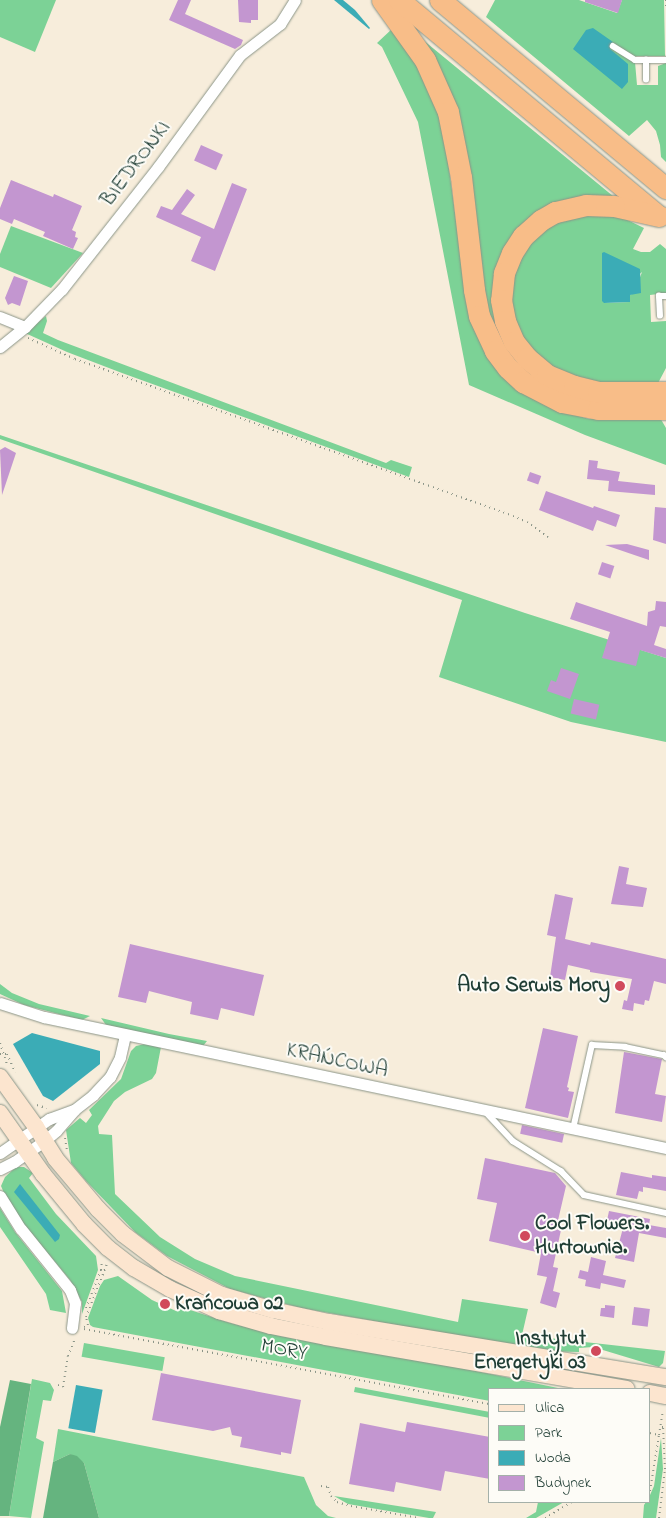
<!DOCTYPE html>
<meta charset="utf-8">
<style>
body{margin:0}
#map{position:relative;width:666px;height:1518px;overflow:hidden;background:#f7eddb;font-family:"Indie Flower",sans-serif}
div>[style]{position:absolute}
.green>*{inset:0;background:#7cd296;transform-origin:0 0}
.forest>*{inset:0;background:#65b47f}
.water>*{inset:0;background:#3bacb6;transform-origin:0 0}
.building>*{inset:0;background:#c396d0;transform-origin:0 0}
.path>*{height:2px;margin-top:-1px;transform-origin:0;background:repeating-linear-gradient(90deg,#8b9588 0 1px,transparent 0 5px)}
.roads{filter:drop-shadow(0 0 1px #8b9588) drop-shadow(0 0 1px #8b9588)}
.lane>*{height:5.5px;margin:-2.75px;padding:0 2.75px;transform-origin:2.75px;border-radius:2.75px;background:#fff}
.street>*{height:11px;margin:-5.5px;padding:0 5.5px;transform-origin:5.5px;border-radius:5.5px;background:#fff}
.secondary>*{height:16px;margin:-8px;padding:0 8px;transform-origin:8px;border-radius:8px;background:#fce5cf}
.highway>*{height:21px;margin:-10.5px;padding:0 10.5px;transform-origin:10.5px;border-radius:10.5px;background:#f8bd88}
.dots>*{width:14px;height:14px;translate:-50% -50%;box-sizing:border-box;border:2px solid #fdfcf7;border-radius:50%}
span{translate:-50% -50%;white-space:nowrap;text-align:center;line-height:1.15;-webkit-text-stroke:4px #fdfcf7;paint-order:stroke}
.street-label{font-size:21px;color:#1f3d34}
.poi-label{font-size:21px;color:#1f3d34;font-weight:700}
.right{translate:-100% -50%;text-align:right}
.left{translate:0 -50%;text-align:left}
.legend{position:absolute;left:488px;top:1388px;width:162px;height:115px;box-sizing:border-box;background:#fdfcf7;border:1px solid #a4b0a9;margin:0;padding:6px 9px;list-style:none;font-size:15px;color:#1f3d34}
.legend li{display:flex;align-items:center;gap:10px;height:25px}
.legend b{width:25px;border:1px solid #a4b0a9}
</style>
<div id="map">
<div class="green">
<div style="clip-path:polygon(0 0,56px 0,35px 52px,0 37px)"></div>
<div style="clip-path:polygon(495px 0,579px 0,617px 13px,622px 0,664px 0,665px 56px,636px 56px,635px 62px,637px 85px,658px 85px,658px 66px,666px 63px,666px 162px,661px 157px,660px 145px,656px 131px,647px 120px,629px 136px,486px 17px)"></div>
<div style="clip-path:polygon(393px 28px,409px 47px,442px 118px,468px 307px,555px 409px,589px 419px,659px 416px,666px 428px,666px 465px,585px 435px,469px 385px,418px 122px,382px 47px,377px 43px)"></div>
<div style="clip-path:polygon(417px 35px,619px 201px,576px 197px,499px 264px,516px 364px,492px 329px,483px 292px,471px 193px)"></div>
<div style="clip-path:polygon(evenodd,611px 212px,644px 228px,633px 249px,641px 252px,650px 252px,660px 244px,666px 249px,666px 293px,650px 295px,651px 322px,666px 321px,666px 368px,656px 387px,595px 385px,538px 360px,515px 326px,510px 299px,511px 271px,523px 246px,554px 220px,611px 212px,642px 272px,634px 293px,630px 295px,630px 302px,604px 303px,642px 272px)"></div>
<div style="clip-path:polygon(11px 226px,83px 253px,51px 288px,0 267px,0 254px)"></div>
<div style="clip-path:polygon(46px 316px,47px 321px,43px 333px,58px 340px,386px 463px,391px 460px,412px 467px,409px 477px,122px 373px,67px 352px,25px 333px)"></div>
<div style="clip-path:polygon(0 435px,525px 613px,666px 658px,666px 742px,571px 722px,439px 677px,462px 600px,0 439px)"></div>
<div style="clip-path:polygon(0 984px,12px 993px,39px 1004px,90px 1016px,82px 1020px,24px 1005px,0 994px)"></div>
<div style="clip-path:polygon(101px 1018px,169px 1034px,207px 1041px,203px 1046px,106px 1025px)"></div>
<div style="clip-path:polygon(145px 1044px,161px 1047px,156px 1073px,152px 1079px,125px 1092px,114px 1101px,98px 1126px,99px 1134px,112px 1135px,115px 1194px,160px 1237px,195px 1259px,235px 1276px,458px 1322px,462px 1299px,528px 1309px,522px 1335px,665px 1351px,663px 1363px,659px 1367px,593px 1347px,579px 1348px,579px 1352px,541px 1351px,301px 1308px,230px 1289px,167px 1256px,135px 1232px,86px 1181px,71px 1163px,66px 1130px,80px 1118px,86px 1123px,92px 1115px,89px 1110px,121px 1079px,131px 1051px,136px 1046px)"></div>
<div style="clip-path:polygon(16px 1167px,24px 1167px,33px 1173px,29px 1178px,56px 1214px,96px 1256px,98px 1270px,82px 1314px,82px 1302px,70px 1280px,21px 1221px,4px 1193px,1px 1186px,5px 1177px)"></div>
<div style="clip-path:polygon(0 1208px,15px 1232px,62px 1291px,66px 1313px,50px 1310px,46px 1294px,0 1227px)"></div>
<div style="clip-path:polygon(118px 1276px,152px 1300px,176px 1311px,178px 1306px,227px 1322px,280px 1336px,432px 1362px,563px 1389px,490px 1389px,490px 1401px,93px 1327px,90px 1325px,88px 1318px,100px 1286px,104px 1280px)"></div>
<div style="left:84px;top:1343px;width:82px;height:14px;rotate:10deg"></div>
<div style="clip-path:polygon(32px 1379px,50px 1383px,54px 1390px,51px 1401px,43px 1400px,36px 1438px,44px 1442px,31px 1518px,9px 1516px)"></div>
<div style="clip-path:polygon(355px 1387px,490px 1412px,490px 1418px,354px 1392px)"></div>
<div style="clip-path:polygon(58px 1429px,304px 1477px,316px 1505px,328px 1516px,336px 1518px,99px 1518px,84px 1463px,70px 1454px,53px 1462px)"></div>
<div style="clip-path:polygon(661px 1438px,663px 1469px,656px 1518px,643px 1518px,644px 1505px,646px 1502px,650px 1502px,650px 1495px,654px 1486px)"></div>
<div style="clip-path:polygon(334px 1496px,436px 1512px,433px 1518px,429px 1518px,348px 1504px)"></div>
<div style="clip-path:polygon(538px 1502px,564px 1502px,536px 1518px,526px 1518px,536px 1512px)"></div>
</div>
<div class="forest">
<div style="clip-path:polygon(10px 1380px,31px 1384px,9px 1516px,0 1516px,0 1427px)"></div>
<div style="clip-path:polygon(70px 1454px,77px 1456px,84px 1463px,99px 1518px,43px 1518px,53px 1462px)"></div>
</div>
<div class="water">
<div style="clip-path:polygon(334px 0,343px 0,355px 10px,370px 28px,369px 29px)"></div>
<div style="clip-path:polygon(593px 28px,613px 42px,610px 49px,628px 64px,628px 82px,622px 89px,573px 49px,586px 30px)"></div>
<div style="clip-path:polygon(604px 252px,640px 269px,641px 293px,630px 295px,630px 302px,604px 303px,602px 301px,602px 253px)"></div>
<div style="clip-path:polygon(32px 1033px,100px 1051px,100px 1064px,53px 1101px,43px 1096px,13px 1044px)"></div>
<div style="clip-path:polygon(20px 1184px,60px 1235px,59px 1239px,55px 1242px,14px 1192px)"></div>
<div style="left:76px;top:1385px;width:27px;height:44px;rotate:10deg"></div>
</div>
<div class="building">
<div style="clip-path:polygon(178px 0,191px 0,185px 14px,243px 40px,241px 45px,235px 49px,169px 20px)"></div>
<div style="clip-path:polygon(238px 0,258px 0,258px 20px,251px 20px,251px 23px,239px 22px)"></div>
<div style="clip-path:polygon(585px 0,622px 0,618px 13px,585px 2px)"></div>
<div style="left:201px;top:145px;width:24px;height:17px;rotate:24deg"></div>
<div style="clip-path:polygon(11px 180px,53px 197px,54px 194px,82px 206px,72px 230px,76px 232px,75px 237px,78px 238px,73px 249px,43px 236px,45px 232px,14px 219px,12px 224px,0 219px,0 208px)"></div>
<div style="clip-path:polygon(232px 183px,247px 189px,215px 271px,191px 261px,201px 237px,156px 217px,161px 206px,172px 210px,187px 189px,195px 195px,181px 214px,214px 229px)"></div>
<div style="clip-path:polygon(14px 276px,28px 281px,20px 306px,12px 303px,8px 305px,5px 298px)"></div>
<div style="clip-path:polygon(5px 447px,16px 453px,2px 495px,0 450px)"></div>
<div style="clip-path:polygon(589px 460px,598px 461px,597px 468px,620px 472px,618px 481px,655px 485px,655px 495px,608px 491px,609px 481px,587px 479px)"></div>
<div style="left:530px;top:472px;width:12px;height:9px;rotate:20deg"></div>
<div style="clip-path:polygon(546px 491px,593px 508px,594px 506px,620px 515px,616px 527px,597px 520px,593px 531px,539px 510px)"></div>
<div style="clip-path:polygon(655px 507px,666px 508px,666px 544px,653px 540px)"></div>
<div style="clip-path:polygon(627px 544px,649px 550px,649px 560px,605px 545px)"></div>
<div style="left:602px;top:562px;width:13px;height:13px;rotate:18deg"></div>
<div style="clip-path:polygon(656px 601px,666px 602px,666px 627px,660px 626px,654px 645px,666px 649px,666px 658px,640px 650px,636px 666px,602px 658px,610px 632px,570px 619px,576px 602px,647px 626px,648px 612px,655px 610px)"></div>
<div style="clip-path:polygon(561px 668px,579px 674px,570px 699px,547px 691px,551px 680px,556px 682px)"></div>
<div style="left:574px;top:699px;width:26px;height:15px;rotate:13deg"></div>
<div style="clip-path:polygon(619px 866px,629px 868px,626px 884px,647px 888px,643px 907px,611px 904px)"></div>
<div style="clip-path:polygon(555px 894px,573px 898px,565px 939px,590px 945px,591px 942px,666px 959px,666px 984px,654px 981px,649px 1001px,645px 1000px,644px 1005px,634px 1003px,633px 1011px,622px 1009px,624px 1000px,627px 1001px,632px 979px,590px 972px,590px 970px,568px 965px,565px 980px,550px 977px,556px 937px,547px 935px)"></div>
<div style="clip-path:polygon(130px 944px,264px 975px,254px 1016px,221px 1008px,218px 1020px,190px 1014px,192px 1002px,149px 991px,146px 1003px,118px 997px)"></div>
<div style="clip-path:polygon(543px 1028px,578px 1036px,567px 1087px,569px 1088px,568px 1091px,574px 1092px,568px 1118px,525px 1108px)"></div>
<div style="clip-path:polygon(624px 1052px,662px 1059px,655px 1094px,666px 1096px,662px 1122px,615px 1113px)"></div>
<div style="left:522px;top:1125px;width:43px;height:9px;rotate:12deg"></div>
<div style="clip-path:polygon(485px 1158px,555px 1173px,566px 1186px,556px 1229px,561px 1230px,553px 1267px,558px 1268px,553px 1291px,560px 1293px,556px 1308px,540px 1303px,547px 1277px,537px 1275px,541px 1253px,489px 1241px,497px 1203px,477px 1199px)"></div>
<div style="clip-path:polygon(621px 1172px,652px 1178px,652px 1175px,666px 1177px,666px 1191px,643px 1187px,643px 1192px,639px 1191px,637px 1199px,616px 1195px)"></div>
<div style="clip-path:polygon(609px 1211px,650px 1219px,649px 1225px,666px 1228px,666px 1238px,639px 1233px,634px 1262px,615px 1258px,623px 1228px,606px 1225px)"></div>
<div style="clip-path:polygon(591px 1257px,606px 1261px,603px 1275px,626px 1280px,624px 1288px,601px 1283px,600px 1289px,585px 1286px,586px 1280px,578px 1278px,580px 1270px,588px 1272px)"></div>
<div style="clip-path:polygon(605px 1305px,615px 1306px,614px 1318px,600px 1316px,601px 1308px,605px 1308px)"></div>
<div style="left:634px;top:1307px;width:16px;height:18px;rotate:7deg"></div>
<div style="clip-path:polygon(161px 1373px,301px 1400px,291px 1454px,281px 1452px,281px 1455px,240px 1447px,242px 1437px,232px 1435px,230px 1427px,213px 1431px,152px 1420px)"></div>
<div style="clip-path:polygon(407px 1422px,490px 1437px,490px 1479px,445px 1471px,441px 1491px,396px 1482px,394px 1492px,349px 1484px,360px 1423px,405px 1432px)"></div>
</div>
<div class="path">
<div style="left:666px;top:0;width:10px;rotate:90deg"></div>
<div style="left:28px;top:338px;width:51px;rotate:24.1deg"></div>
<div style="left:75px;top:359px;width:465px;rotate:19.7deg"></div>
<div style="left:513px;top:516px;width:15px;rotate:23deg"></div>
<div style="left:527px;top:522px;width:26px;rotate:36deg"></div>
<div style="left:0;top:1043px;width:22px;rotate:72deg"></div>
<div style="left:0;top:1054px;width:7px"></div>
<div style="left:7px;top:1054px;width:20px;rotate:66deg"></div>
<div style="left:37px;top:1105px;width:10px;rotate:17deg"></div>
<div style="left:65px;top:1138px;width:12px;rotate:81deg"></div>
<div style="left:86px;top:1308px;width:41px;rotate:-68.5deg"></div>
<div style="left:101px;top:1270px;width:9px;rotate:-84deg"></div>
<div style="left:84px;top:1327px;width:4px;rotate:-27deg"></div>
<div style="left:88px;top:1325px;width:8px;rotate:-104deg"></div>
<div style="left:86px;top:1317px;width:57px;rotate:-68.4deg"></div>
<div style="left:84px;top:1329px;width:413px;rotate:10.5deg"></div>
<div style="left:58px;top:1385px;width:5px;rotate:22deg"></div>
<div style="left:63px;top:1387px;width:31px;rotate:-81deg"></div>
<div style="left:68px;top:1356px;width:18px;rotate:-68deg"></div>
<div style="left:650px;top:1433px;width:9px;rotate:13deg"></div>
<div style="left:659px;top:1435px;width:25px;rotate:-81deg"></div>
<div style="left:321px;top:1486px;width:7px;rotate:8deg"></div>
<div style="left:328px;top:1487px;width:9px;rotate:72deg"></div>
<div style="left:331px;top:1496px;width:8px;rotate:45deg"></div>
<div style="left:337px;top:1502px;width:15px;rotate:16deg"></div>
<div style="left:351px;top:1506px;width:69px;rotate:10deg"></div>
<div style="left:650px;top:1491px;width:57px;rotate:-80.9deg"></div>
<div style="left:545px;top:1518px;width:31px;rotate:-31deg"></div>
<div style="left:659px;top:1518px;width:49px;rotate:-83deg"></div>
<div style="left:665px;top:1469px;width:42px;rotate:-92.7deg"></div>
<div style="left:663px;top:1427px;width:3px;rotate:180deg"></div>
</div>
<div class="roads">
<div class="lane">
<div style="left:613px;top:46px;width:26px;rotate:32deg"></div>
<div style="left:635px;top:60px;width:11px"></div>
<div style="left:646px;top:80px;width:20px;rotate:-90deg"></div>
<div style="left:646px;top:60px;width:20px"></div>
<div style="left:660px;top:316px;width:20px;rotate:-93deg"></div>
<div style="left:659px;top:296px;width:7px"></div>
<div style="left:485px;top:1111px;width:41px;rotate:47deg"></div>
<div style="left:513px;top:1141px;width:57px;rotate:32deg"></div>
<div style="left:561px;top:1171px;width:33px;rotate:46deg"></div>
<div style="left:584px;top:1195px;width:84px;rotate:12.4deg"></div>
<div style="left:573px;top:1129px;width:86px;rotate:-77.3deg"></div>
<div style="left:592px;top:1045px;width:33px;rotate:3deg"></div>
<div style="left:625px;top:1047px;width:40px;rotate:12deg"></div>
<div style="left:664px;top:1055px;width:3px;rotate:45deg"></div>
</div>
<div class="street">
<div style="left:0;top:317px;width:27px;rotate:22deg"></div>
<div style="left:0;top:347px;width:32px;rotate:-39deg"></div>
<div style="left:25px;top:327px;width:53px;rotate:-45.8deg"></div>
<div style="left:62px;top:289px;width:155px;rotate:-51.8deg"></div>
<div style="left:158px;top:167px;width:139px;rotate:-53.8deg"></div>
<div style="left:240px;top:55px;width:51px;rotate:-37.8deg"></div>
<div style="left:280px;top:24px;width:28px;rotate:-58deg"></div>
<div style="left:0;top:1003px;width:46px;rotate:17.7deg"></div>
<div style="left:44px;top:1017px;width:636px;rotate:11.89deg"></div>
<div style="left:0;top:1153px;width:60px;rotate:-34.8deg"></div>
<div style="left:49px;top:1119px;width:27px;rotate:-20deg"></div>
<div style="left:0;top:1169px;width:16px;rotate:-27deg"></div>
<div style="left:14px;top:1162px;width:37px;rotate:-35deg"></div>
<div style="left:44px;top:1141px;width:16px;rotate:-40deg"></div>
<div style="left:56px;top:1131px;width:28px;rotate:-49deg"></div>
<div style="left:74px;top:1110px;width:24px;rotate:-38deg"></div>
<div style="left:93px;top:1095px;width:25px;rotate:-47deg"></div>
<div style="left:110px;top:1077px;width:22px;rotate:-63deg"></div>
<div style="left:120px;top:1057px;width:23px;rotate:-77deg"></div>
<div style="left:0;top:1196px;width:39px;rotate:58deg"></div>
<div style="left:21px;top:1229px;width:78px;rotate:51.2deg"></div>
<div style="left:70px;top:1290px;width:14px;rotate:69deg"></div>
<div style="left:75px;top:1303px;width:25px;rotate:97deg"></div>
</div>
<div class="secondary">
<div style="left:0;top:1077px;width:62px;rotate:54.2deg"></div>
<div style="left:36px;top:1127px;width:36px;rotate:58deg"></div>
<div style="left:55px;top:1158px;width:67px;rotate:49.9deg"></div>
<div style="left:98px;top:1209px;width:35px;rotate:45deg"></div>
<div style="left:123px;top:1234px;width:56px;rotate:37.1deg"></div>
<div style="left:168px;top:1268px;width:60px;rotate:26.6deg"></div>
<div style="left:222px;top:1295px;width:53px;rotate:16.4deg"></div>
<div style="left:273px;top:1310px;width:57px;rotate:12.1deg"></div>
<div style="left:329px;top:1322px;width:341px;rotate:9.3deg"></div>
<div style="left:0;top:1113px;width:75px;rotate:54.8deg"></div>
<div style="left:43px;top:1174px;width:65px;rotate:50.6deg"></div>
<div style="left:84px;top:1224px;width:34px;rotate:45deg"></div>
<div style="left:108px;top:1248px;width:33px;rotate:38deg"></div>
<div style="left:134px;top:1268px;width:42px;rotate:30.3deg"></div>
<div style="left:170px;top:1289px;width:54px;rotate:24.2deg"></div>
<div style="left:219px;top:1311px;width:54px;rotate:16.1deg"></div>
<div style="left:271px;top:1326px;width:56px;rotate:11.3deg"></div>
<div style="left:326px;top:1337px;width:305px;rotate:9.8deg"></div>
<div style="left:650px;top:1393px;width:16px;rotate:11deg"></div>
</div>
<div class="highway">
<div style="left:382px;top:0;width:74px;rotate:54.4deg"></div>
<div style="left:425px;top:60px;width:57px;rotate:66.1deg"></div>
<div style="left:448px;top:112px;width:66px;rotate:78.7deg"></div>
<div style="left:461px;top:177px;width:114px;rotate:83.4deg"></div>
<div style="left:474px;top:290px;width:26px;rotate:79deg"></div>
<div style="left:479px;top:316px;width:38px;rotate:65deg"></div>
<div style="left:495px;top:351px;width:21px;rotate:53deg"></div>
<div style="left:508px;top:368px;width:21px;rotate:43deg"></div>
<div style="left:523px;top:382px;width:44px;rotate:27.1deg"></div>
<div style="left:562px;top:402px;width:37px;rotate:11deg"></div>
<div style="left:598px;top:409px;width:68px"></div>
<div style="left:399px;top:0;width:334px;rotate:39.8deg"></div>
<div style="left:440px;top:0;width:294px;rotate:39.8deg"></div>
<div style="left:659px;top:216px;width:46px;rotate:-167.5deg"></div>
<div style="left:614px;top:206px;width:28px;rotate:-178deg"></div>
<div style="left:586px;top:205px;width:32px;rotate:167deg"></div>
<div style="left:555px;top:212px;width:16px;rotate:150deg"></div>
<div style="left:541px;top:220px;width:24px;rotate:138deg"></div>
<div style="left:523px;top:236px;width:20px;rotate:123deg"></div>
<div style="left:512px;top:253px;width:22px;rotate:112deg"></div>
<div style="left:504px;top:273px;width:27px;rotate:96deg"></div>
<div style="left:501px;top:300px;width:21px;rotate:79deg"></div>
<div style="left:505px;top:321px;width:23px;rotate:67deg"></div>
<div style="left:514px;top:342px;width:21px;rotate:51deg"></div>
<div style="left:527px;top:358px;width:26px;rotate:40deg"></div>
<div style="left:547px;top:375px;width:29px;rotate:22deg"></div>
<div style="left:574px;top:386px;width:25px;rotate:14deg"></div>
<div style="left:598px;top:392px;width:68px"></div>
</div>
</div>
<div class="dots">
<div style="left:620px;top:986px;background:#d1495b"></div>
<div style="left:525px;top:1236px;background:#d1495b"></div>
<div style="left:165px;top:1304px;background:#d1495b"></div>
<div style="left:596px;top:1351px;background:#d1495b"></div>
</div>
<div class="street-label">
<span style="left:136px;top:164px;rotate:-53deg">BIEDRONKI</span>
<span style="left:337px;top:1061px;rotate:12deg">KRAŃCOWA</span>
<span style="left:284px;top:1350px;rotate:10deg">MORY</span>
</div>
<div class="poi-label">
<span class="right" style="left:610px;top:986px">Auto Serwis Mory</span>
<span class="left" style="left:535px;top:1236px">Cool Flowers.<br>Hurtownia.</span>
<span class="left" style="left:175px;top:1304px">Krańcowa 02</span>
<span class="right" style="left:586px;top:1351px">Instytut<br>Energetyki 03</span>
</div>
<ul class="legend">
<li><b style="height:6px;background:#fce5cf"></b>Ulica</li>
<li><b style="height:14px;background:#7cd296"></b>Park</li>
<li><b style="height:14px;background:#3bacb6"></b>Woda</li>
<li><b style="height:14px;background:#c396d0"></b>Budynek</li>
</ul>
</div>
